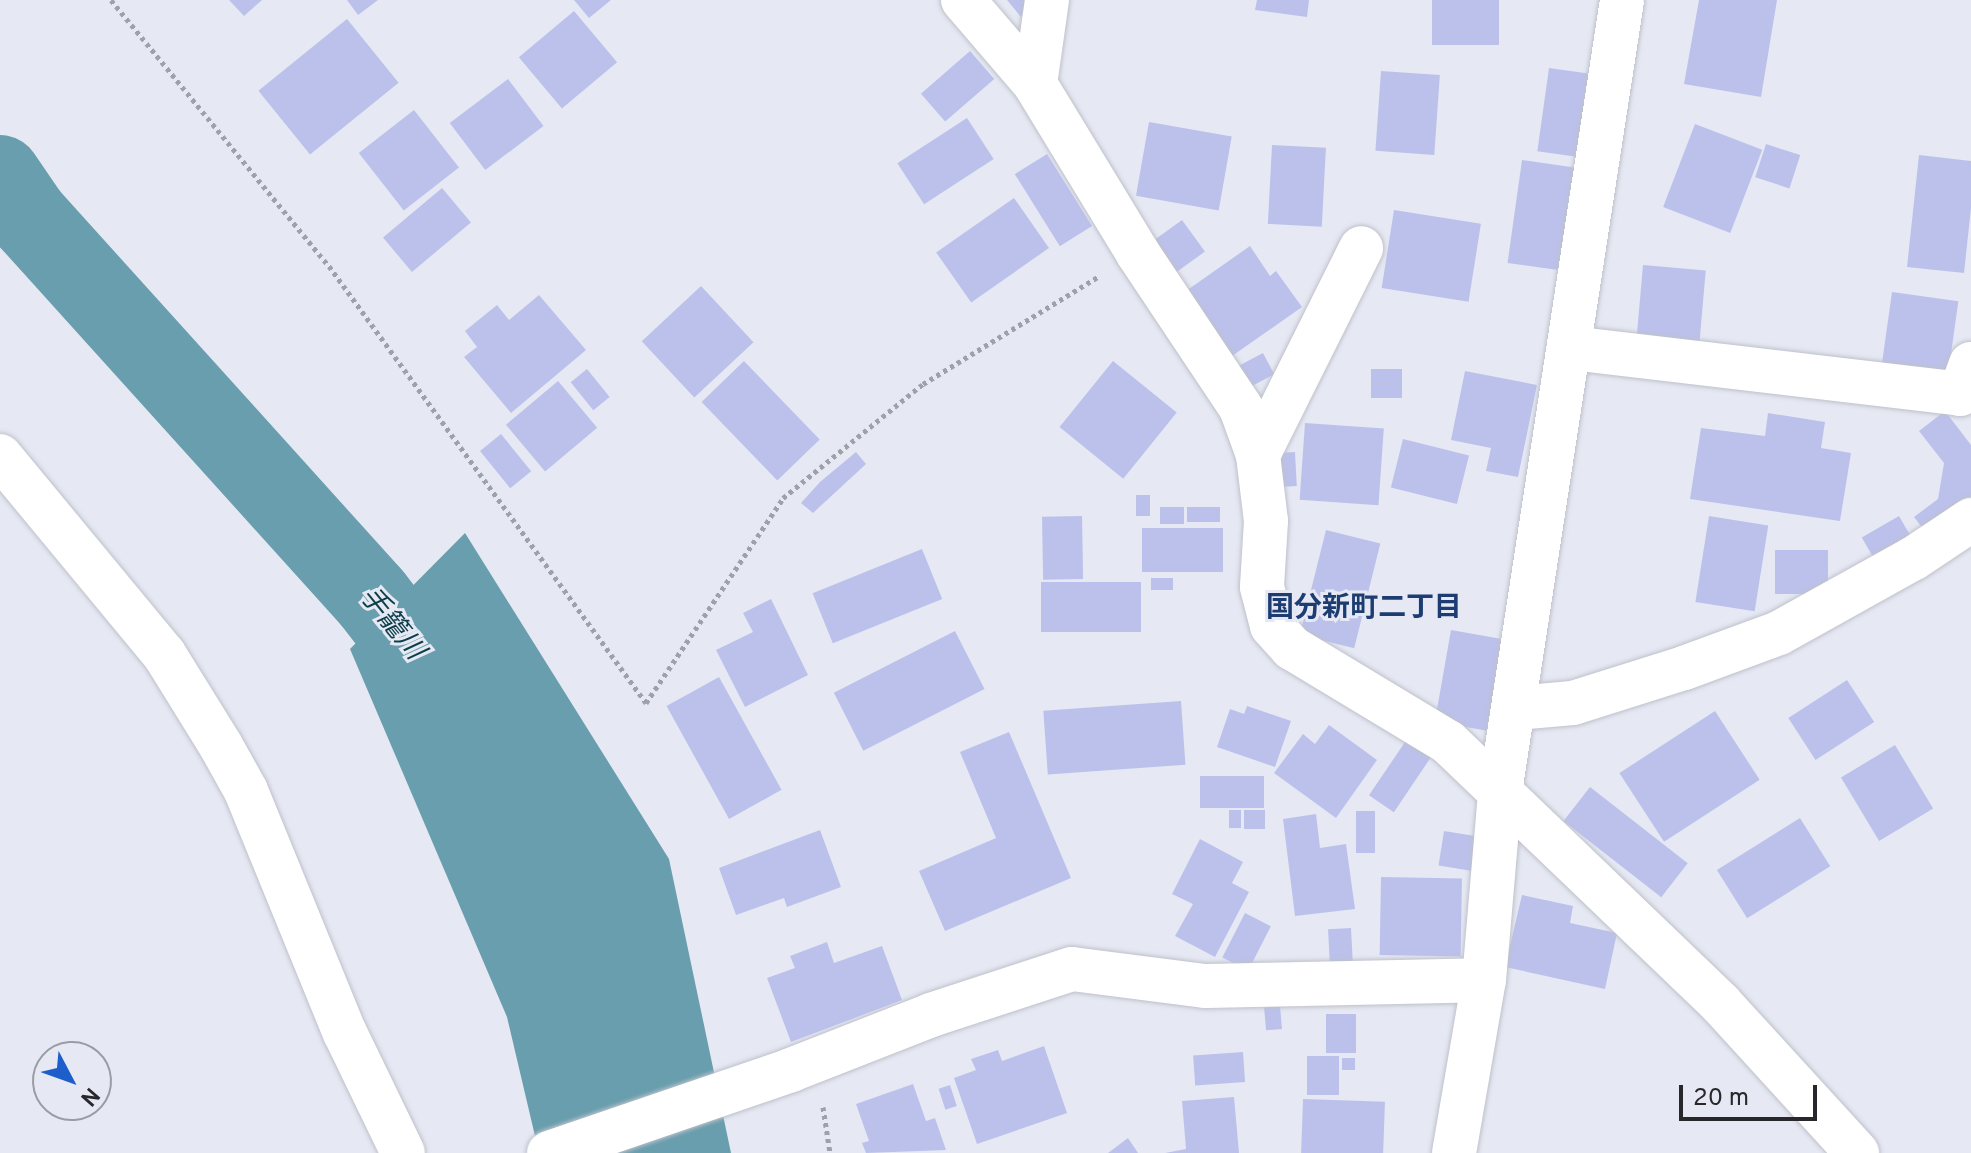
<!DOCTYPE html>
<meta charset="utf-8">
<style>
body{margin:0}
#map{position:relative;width:1971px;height:1153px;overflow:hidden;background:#e6e9f3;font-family:Overpass,"Noto Sans JP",sans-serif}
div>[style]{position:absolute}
.water>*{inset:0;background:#689ead}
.river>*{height:82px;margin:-41px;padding:0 41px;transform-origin:41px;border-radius:41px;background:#689ead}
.building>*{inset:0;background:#bcc1ec;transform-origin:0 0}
.path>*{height:5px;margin-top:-2.5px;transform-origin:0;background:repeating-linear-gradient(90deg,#9fa1a9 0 4px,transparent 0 8px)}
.roads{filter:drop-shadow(0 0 2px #bec1cb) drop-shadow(0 0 2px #bec1cb)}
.minor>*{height:44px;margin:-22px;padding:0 22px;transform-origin:22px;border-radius:22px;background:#fff}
.tertiary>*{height:44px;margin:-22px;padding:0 22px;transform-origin:22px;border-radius:22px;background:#fff}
span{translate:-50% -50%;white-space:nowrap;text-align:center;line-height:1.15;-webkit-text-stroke:6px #e6e9f3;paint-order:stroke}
.neighbourhood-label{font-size:28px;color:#1d3d72;font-weight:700}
.water-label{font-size:28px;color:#0d3f4b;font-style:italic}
.north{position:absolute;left:32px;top:1041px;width:80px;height:80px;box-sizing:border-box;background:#e6e9f3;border:2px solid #9a9ca3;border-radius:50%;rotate:131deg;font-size:22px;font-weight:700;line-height:32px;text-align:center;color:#28282c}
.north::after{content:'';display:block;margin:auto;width:28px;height:36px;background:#1e5eca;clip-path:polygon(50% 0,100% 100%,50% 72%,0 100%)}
.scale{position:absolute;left:1679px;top:1085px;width:138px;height:36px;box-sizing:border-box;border:4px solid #28282c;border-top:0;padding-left:10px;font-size:24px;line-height:28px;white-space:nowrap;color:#28282c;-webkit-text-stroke:6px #e6e9f3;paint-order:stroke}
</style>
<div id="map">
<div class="water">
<div style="clip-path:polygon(465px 533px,669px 859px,731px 1153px,539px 1153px,507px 1017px,350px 649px)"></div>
</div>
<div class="river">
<div style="left:0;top:176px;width:50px;rotate:55.7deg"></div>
<div style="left:28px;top:217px;width:513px;rotate:47.92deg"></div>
<div style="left:372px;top:598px;width:134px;rotate:52.3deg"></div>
</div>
<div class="building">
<div style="clip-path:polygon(229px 0,262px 0,244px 16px)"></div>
<div style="clip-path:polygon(347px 0,378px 0,358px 15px)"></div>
<div style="clip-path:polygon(574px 0,611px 0,589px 18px)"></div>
<div style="clip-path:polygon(1007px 0,1032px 0,1021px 17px)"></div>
<div style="clip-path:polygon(1257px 0,1309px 0,1307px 17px,1255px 10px)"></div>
<div style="left:1432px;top:0;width:67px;height:45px"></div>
<div style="clip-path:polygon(1699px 0,1777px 0,1761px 97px,1684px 84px)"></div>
<div style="left:574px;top:11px;width:67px;height:72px;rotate:50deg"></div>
<div style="left:347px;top:19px;width:82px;height:114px;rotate:51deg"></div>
<div style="left:970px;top:51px;width:37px;height:65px;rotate:49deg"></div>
<div style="left:1549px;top:68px;width:45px;height:84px;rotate:8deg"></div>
<div style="left:1381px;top:71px;width:59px;height:80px;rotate:4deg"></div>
<div style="left:508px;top:79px;width:59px;height:73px;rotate:53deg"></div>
<div style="left:414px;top:110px;width:73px;height:70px;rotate:52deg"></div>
<div style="left:967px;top:118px;width:49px;height:83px;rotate:57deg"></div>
<div style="left:1149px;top:122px;width:84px;height:75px;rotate:10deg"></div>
<div style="left:1695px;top:124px;width:72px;height:89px;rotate:21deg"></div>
<div style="left:1766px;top:144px;width:36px;height:35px;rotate:18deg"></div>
<div style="left:1272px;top:145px;width:54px;height:79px;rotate:3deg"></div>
<div style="left:1047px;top:154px;width:85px;height:38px;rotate:58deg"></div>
<div style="clip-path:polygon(1919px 155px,1971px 161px,1971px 208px,1964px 273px,1907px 267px)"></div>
<div style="left:1522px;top:160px;width:53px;height:104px;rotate:8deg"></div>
<div style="left:442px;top:188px;width:45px;height:77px;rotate:50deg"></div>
<div style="left:1014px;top:198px;width:61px;height:95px;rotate:55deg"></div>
<div style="left:1394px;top:210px;width:88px;height:79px;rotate:9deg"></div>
<div style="left:1182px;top:220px;width:39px;height:35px;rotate:54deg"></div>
<div style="clip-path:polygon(1250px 246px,1270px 276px,1276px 271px,1302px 307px,1222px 363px,1176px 298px)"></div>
<div style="left:1643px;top:265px;width:63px;height:73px;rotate:5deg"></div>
<div style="left:701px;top:286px;width:77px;height:81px;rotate:47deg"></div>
<div style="left:1892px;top:292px;width:67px;height:75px;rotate:8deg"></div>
<div style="clip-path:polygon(539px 295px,586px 350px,511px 413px,464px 357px,477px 347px,465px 331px,497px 305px,509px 320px)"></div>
<div style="left:1263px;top:353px;width:24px;height:37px;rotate:62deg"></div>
<div style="left:744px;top:361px;width:109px;height:59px;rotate:46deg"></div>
<div style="left:1113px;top:361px;width:82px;height:85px;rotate:39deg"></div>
<div style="left:587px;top:369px;width:36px;height:21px;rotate:51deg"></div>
<div style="left:1371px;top:369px;width:31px;height:29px"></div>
<div style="clip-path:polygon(1465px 371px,1537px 385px,1518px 477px,1486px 471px,1491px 448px,1451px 440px)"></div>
<div style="left:558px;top:381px;width:61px;height:68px;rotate:50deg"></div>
<div style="clip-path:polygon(1945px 411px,1971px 445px,1971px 502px,1928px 535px,1914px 517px,1938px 499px,1944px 463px,1919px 431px)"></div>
<div style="clip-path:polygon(1768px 413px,1825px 422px,1821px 448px,1851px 453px,1840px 521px,1690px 499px,1701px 428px,1765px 436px)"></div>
<div style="left:1305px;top:423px;width:79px;height:77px;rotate:4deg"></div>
<div style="left:501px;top:434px;width:48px;height:27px;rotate:51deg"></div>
<div style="left:1403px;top:439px;width:68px;height:50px;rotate:14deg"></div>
<div style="clip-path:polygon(856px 452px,866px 464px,813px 513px,801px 503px,820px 482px)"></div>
<div style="left:1295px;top:452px;width:34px;height:18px;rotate:87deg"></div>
<div style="left:1136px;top:495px;width:14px;height:21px"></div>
<div style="left:1160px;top:507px;width:24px;height:17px"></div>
<div style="left:1220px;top:507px;width:15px;height:33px;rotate:90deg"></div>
<div style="left:1082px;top:516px;width:63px;height:40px;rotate:89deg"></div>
<div style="left:1709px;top:516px;width:60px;height:87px;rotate:9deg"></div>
<div style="left:1899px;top:516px;width:32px;height:43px;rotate:60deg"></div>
<div style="left:1142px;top:528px;width:81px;height:44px"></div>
<div style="left:1326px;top:530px;width:56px;height:108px;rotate:14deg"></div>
<div style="left:922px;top:549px;width:54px;height:118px;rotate:68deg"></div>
<div style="left:1775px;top:550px;width:53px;height:44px"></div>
<div style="left:1151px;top:578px;width:22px;height:12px"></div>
<div style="left:1041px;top:582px;width:100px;height:50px"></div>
<div style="clip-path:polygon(771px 599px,808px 675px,745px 707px,716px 650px,753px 632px,743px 613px)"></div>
<div style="left:1451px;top:630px;width:53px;height:93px;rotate:10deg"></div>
<div style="left:955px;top:631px;width:65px;height:136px;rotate:63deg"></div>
<div style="left:719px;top:677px;width:129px;height:60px;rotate:61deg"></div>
<div style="left:1847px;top:680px;width:50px;height:70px;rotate:57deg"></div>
<div style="left:1181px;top:701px;width:64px;height:138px;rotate:86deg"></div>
<div style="clip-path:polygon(1247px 706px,1291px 721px,1275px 767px,1217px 747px,1230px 709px,1244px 714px)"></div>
<div style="left:1715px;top:711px;width:82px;height:114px;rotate:57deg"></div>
<div style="clip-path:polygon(1329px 725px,1377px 760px,1336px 818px,1274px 773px,1303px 734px,1315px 744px)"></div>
<div style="clip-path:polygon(1009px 732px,1071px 878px,945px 931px,919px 871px,996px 838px,960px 752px)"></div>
<div style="left:1407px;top:739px;width:30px;height:68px;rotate:34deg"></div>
<div style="left:1895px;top:745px;width:74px;height:63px;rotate:59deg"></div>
<div style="left:1264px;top:776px;width:32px;height:64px;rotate:90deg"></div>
<div style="left:1590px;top:787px;width:124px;height:43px;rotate:38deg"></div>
<div style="left:1241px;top:810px;width:18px;height:12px;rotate:90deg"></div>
<div style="left:1244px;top:810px;width:21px;height:19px"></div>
<div style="left:1356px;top:811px;width:19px;height:42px"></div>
<div style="clip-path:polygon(1316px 814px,1320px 848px,1346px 844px,1355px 909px,1295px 916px,1283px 819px)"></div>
<div style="left:1800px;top:818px;width:57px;height:98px;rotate:58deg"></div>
<div style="clip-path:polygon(820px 830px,841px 887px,787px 907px,784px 898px,736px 915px,719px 868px)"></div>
<div style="left:1444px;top:831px;width:36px;height:35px;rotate:9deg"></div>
<div style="clip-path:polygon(1200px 839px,1243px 862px,1232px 883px,1249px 892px,1215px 957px,1175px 936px,1193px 904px,1172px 894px)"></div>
<div style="left:1381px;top:877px;width:81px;height:78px;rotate:1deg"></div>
<div style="clip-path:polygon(1522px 895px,1573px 906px,1570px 923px,1617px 933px,1605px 989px,1505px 967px)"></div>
<div style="left:1245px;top:913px;width:29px;height:50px;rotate:27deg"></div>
<div style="left:1351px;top:928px;width:34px;height:23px;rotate:87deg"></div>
<div style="clip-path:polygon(827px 942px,834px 963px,882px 946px,902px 1000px,791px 1042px,767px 978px,795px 968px,790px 956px)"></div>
<div style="left:1280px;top:1006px;width:23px;height:16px;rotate:85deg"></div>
<div style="left:1326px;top:1014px;width:30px;height:39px"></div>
<div style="clip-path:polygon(1044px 1046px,1067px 1113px,977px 1144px,954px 1078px,976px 1070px,971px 1059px,998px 1050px,1002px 1061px)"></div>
<div style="left:1243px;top:1052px;width:30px;height:50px;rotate:86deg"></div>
<div style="left:1307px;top:1056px;width:32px;height:39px"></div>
<div style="left:1342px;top:1058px;width:13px;height:12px"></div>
<div style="clip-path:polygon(913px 1084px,926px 1121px,935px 1118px,946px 1150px,866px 1153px,862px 1143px,869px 1141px,856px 1104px)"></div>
<div style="left:950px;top:1085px;width:22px;height:12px;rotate:72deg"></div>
<div style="clip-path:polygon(1234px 1097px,1239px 1153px,1165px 1153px,1186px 1149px,1182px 1101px)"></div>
<div style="left:1303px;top:1099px;width:82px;height:54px;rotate:2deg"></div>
<div style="clip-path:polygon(1128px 1138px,1138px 1153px,1108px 1153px)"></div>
</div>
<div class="path">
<div style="left:111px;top:0;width:344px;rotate:50.7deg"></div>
<div style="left:329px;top:266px;width:540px;rotate:54.04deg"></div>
<div style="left:646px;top:703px;width:247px;rotate:-56.2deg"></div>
<div style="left:783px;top:498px;width:181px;rotate:-39.2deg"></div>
<div style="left:923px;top:384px;width:206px;rotate:-31.5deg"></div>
<div style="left:823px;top:1107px;width:47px;rotate:81.3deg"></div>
</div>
<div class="roads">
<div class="minor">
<div style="left:963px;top:0;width:111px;rotate:49.4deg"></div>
<div style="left:1047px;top:0;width:85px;rotate:98.1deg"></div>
<div style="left:1035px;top:84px;width:197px;rotate:58.7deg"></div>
<div style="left:1137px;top:252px;width:187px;rotate:56.3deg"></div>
<div style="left:1241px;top:408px;width:50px;rotate:70.1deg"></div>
<div style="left:1258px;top:455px;width:66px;rotate:83.1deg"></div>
<div style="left:1266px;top:521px;width:66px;rotate:93.5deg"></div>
<div style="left:1262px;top:587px;width:40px;rotate:75.6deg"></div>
<div style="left:1272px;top:626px;width:30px;rotate:48deg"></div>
<div style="left:1292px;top:648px;width:182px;rotate:31.1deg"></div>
<div style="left:1448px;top:742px;width:378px;rotate:43.8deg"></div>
<div style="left:1721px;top:1004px;width:202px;rotate:47.6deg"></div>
<div style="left:1571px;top:348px;width:392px;rotate:6.7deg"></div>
<div style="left:1960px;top:394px;width:32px;rotate:-70deg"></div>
<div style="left:1258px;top:455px;width:231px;rotate:-63.5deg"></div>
<div style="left:0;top:456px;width:257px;rotate:50.4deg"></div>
<div style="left:164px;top:654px;width:108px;rotate:58.2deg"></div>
<div style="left:221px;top:746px;width:51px;rotate:60.9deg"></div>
<div style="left:246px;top:791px;width:261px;rotate:67.8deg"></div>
<div style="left:345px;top:1033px;width:133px;rotate:64.2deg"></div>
<div style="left:1516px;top:708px;width:57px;rotate:-5deg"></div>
<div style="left:1573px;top:703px;width:116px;rotate:-17.5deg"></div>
<div style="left:1684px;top:668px;width:101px;rotate:-20.2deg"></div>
<div style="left:1779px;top:633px;width:154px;rotate:-29.1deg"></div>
<div style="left:1914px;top:558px;width:69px;rotate:-33.7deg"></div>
<div style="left:549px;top:1153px;width:256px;rotate:-18.9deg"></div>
<div style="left:791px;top:1070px;width:150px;rotate:-21.4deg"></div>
<div style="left:931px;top:1015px;width:148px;rotate:-18.1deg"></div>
<div style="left:1072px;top:969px;width:134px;rotate:7.3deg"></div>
<div style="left:1205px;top:986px;width:279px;rotate:-1.2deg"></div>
<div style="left:1454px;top:1153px;width:176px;rotate:-80.2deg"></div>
<div style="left:1484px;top:980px;width:189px;rotate:-85.1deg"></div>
</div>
<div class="tertiary">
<div style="left:1500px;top:792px;width:801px;rotate:-81.24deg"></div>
</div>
</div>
<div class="neighbourhood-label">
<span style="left:1364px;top:609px">国分新町二丁目</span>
</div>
<div class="water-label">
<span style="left:391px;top:624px;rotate:51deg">手籠川</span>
</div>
<div class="north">N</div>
<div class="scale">20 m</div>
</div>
